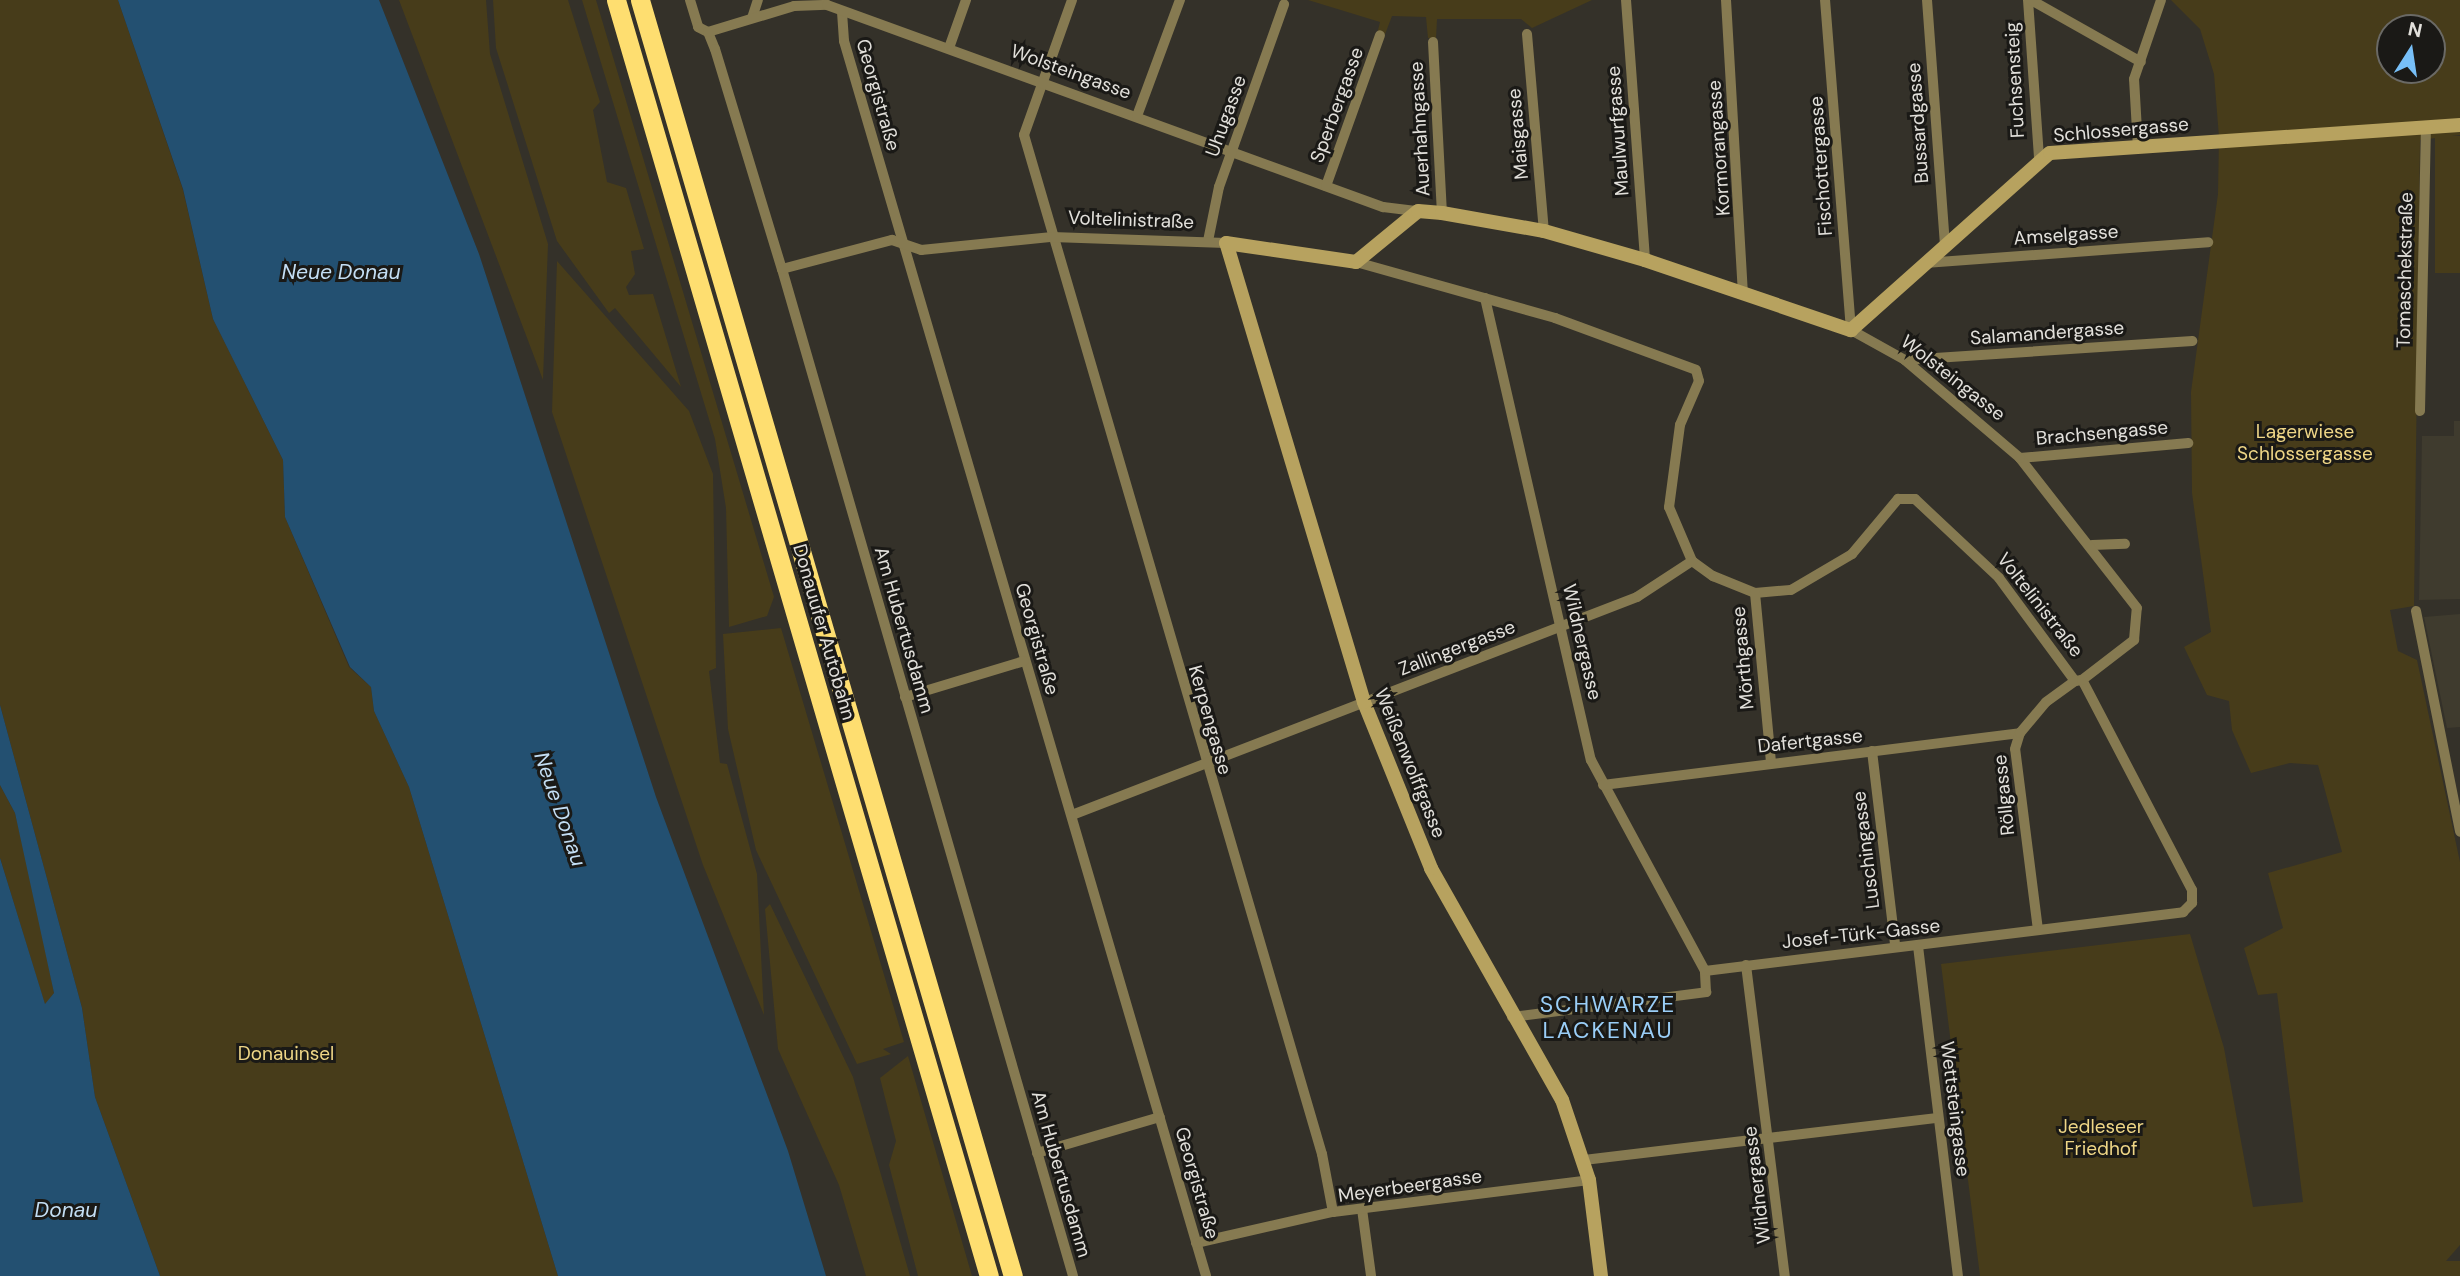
<!DOCTYPE html>
<meta charset="utf-8">
<style>
body{margin:0}
#map{position:relative;width:2460px;height:1276px;overflow:hidden;background:#343129;font-family:"DM Sans",sans-serif}
div>[style]{position:absolute}
.built>*{inset:0;background:#3f3b2e}
.green>*{inset:0;background:#473c1a;transform-origin:0 0}
.water>*{inset:0;background:#235071}
.street>*{height:10px;margin:-5px;padding:0 5px;transform-origin:5px;border-radius:5px;background:#867a51}
.secondary>*{height:14px;margin:-7px;padding:0 7px;transform-origin:7px;border-radius:7px;background:#b7a25f}
.highway>*{height:19px;margin:-9.5px;padding:0 9.5px;transform-origin:9.5px;border-radius:9.5px;background:#fede70}
span{translate:-50% -50%;white-space:nowrap;text-align:center;line-height:1.15;-webkit-text-stroke:6px #1a1916;paint-order:stroke}
.street-label{font-size:19px;color:#e2e0db}
.park-label{font-size:19px;color:#efd686}
.water-label{font-size:21px;color:#c3def4;font-style:italic}
.quarter-label{font-size:23px;color:#9acef7;letter-spacing:2px}
.north{position:absolute;left:2376px;top:14px;width:70px;height:70px;box-sizing:border-box;background:#1a1916;border:2px solid #6a6965;border-radius:50%;rotate:12deg;font-size:19px;font-weight:700;line-height:28px;text-align:center;color:#e2e0db}
.north::after{content:'';display:block;margin:auto;width:24px;height:32px;background:#77bff7;clip-path:polygon(50% 0,100% 100%,50% 72%,0 100%)}
</style>
<div id="map">
<div class="built">
<div style="clip-path:polygon(2454px 421px,2460px 421px,2460px 599px,2419px 600px,2422px 436px,2454px 436px)"></div>
<div style="clip-path:polygon(2460px 614px,2460px 727px,2447px 728px,2424px 617px)"></div>
</div>
<div class="green">
<div style="clip-path:polygon(0 0,118px 0,183px 190px,213px 319px,283px 460px,285px 517px,349px 667px,371px 687px,374px 711px,409px 787px,558px 1276px,160px 1276px,95px 1097px,82px 1008px,0 705px)"></div>
<div style="clip-path:polygon(399px 0,486px 0,490px 54px,548px 244px,543px 380px)"></div>
<div style="clip-path:polygon(493px 0,568px 0,600px 102px,593px 110px,607px 182px,626px 188px,644px 249px,631px 251px,635px 274px,626px 287px,629px 295px,653px 294px,681px 387px,615px 308px,609px 313px,557px 241px,496px 48px)"></div>
<div style="clip-path:polygon(582px 0,596px 0,774px 597px,767px 616px,729px 627px,726px 508px,715px 439px)"></div>
<div style="clip-path:polygon(1308px 0,1592px 0,1532px 28px,1521px 19px,1437px 19px,1436px 38px,1428px 38px,1426px 17px,1392px 16px,1384px 37px,1377px 34px,1380px 22px)"></div>
<div style="clip-path:polygon(evenodd,2171px 0,2460px 0,2460px 135px,2420px 140px,2414px 606px,2390px 610px,2398px 651px,2417px 660px,2460px 862px,2460px 1245px,2446px 1261px,2460px 1261px,2460px 1276px,1980px 1276px,1941px 964px,2190px 934px,2224px 1048px,2253px 1207px,2303px 1202px,2277px 993px,2258px 995px,2244px 948px,2283px 928px,2268px 873px,2342px 852px,2318px 765px,2290px 763px,2251px 773px,2232px 730px,2229px 701px,2207px 695px,2184px 647px,2211px 632px,2192px 493px,2191px 392px,2218px 194px,2219px 137px,2214px 74px,2200px 29px,2171px 0,2390px 28px,2432px 28px,2432px 70px,2390px 70px,2390px 28px)"></div>
<div style="left:2460px;top:136px;width:137px;height:25px;rotate:90deg"></div>
<div style="clip-path:polygon(557px 261px,689px 411px,713px 474px,716px 668px,709px 671px,720px 763px,727px 764px,757px 874px,764px 1015px,703px 865px,552px 412px)"></div>
<div style="clip-path:polygon(781px 628px,904px 1042px,883px 1049px,891px 1054px,857px 1064px,756px 850px,728px 729px,723px 634px)"></div>
<div style="clip-path:polygon(0 785px,15px 813px,36px 901px,54px 993px,45px 1005px,0 858px)"></div>
<div style="clip-path:polygon(770px 904px,853px 1077px,910px 1276px,866px 1276px,839px 1185px,778px 1049px,765px 909px)"></div>
<div style="clip-path:polygon(908px 1056px,972px 1276px,918px 1276px,889px 1165px,896px 1141px,880px 1078px)"></div>
</div>
<div class="water">
<div style="clip-path:polygon(118px 0,379px 0,479px 254px,656px 797px,788px 1151px,826px 1276px,558px 1276px,409px 787px,374px 711px,371px 687px,350px 667px,285px 517px,283px 460px,213px 319px,183px 189px)"></div>
<div style="clip-path:polygon(0 705px,82px 1008px,95px 1097px,160px 1276px,0 1276px,0 858px,45px 1004px,54px 993px,15px 813px,0 785px)"></div>
</div>
<div class="street">
<div style="left:690px;top:0;width:28px;rotate:73deg"></div>
<div style="left:698px;top:27px;width:11px;rotate:27deg"></div>
<div style="left:708px;top:32px;width:18px;rotate:68deg"></div>
<div style="left:715px;top:49px;width:230px;rotate:73.1deg"></div>
<div style="left:782px;top:269px;width:1048px;rotate:73.88deg"></div>
<div style="left:1072px;top:0;width:143px;rotate:109.6deg"></div>
<div style="left:1024px;top:135px;width:1062px;rotate:73.7deg"></div>
<div style="left:1322px;top:1154px;width:59px;rotate:79.3deg"></div>
<div style="left:1626px;top:0;width:261px;rotate:85.8deg"></div>
<div style="left:1726px;top:0;width:293px;rotate:86.7deg"></div>
<div style="left:1927px;top:0;width:245px;rotate:85.8deg"></div>
<div style="left:2028px;top:0;width:159px;rotate:86deg"></div>
<div style="left:2031px;top:0;width:126px;rotate:29.4deg"></div>
<div style="left:842px;top:12px;width:29px;rotate:86deg"></div>
<div style="left:844px;top:41px;width:1287px;rotate:73.66deg"></div>
<div style="left:752px;top:18px;width:19px;rotate:-72deg"></div>
<div style="left:708px;top:32px;width:90px;rotate:-16.8deg"></div>
<div style="left:794px;top:6px;width:33px;rotate:-2deg"></div>
<div style="left:827px;top:5px;width:592px;rotate:19.97deg"></div>
<div style="left:1383px;top:207px;width:35px;rotate:7deg"></div>
<div style="left:1527px;top:34px;width:198px;rotate:85.1deg"></div>
<div style="left:1433px;top:42px;width:171px;rotate:87deg"></div>
<div style="left:949px;top:48px;width:51px;rotate:-70.5deg"></div>
<div style="left:1137px;top:116px;width:124px;rotate:-69.7deg"></div>
<div style="left:2138px;top:148px;width:69px;rotate:-93.3deg"></div>
<div style="left:2134px;top:79px;width:83px;rotate:-71.1deg"></div>
<div style="left:1326px;top:186px;width:160px;rotate:-70.3deg"></div>
<div style="left:1208px;top:241px;width:55px;rotate:-78.5deg"></div>
<div style="left:1219px;top:187px;width:194px;rotate:-70.4deg"></div>
<div style="left:1356px;top:262px;width:207px;rotate:15.7deg"></div>
<div style="left:1555px;top:318px;width:150px;rotate:20.2deg"></div>
<div style="left:1696px;top:370px;width:11px;rotate:75deg"></div>
<div style="left:1699px;top:381px;width:48px;rotate:113.4deg"></div>
<div style="left:1680px;top:425px;width:83px;rotate:97.6deg"></div>
<div style="left:1669px;top:507px;width:59px;rotate:66.9deg"></div>
<div style="left:1692px;top:561px;width:26px;rotate:36deg"></div>
<div style="left:1713px;top:576px;width:45px;rotate:22deg"></div>
<div style="left:1755px;top:593px;width:36px;rotate:-5deg"></div>
<div style="left:1791px;top:590px;width:71px;rotate:-30.5deg"></div>
<div style="left:1852px;top:554px;width:72px;rotate:-50.1deg"></div>
<div style="left:1898px;top:499px;width:17px"></div>
<div style="left:1915px;top:499px;width:115px;rotate:43.2deg"></div>
<div style="left:1999px;top:578px;width:128px;rotate:53.6deg"></div>
<div style="left:2075px;top:681px;width:7px;rotate:-8deg"></div>
<div style="left:1925px;top:263px;width:284px;rotate:-4.2deg"></div>
<div style="left:782px;top:269px;width:114px;rotate:-14.8deg"></div>
<div style="left:892px;top:240px;width:31px;rotate:19deg"></div>
<div style="left:921px;top:250px;width:132px;rotate:-5.7deg"></div>
<div style="left:1052px;top:237px;width:174px;rotate:2deg"></div>
<div style="left:1485px;top:298px;width:474px;rotate:77.1deg"></div>
<div style="left:1591px;top:760px;width:240px;rotate:61.6deg"></div>
<div style="left:1905px;top:360px;width:288px;rotate:-3.8deg"></div>
<div style="left:2420px;top:411px;width:281px;rotate:-88.8deg"></div>
<div style="left:2020px;top:458px;width:169px;rotate:-5.1deg"></div>
<div style="left:2092px;top:545px;width:33px;rotate:-2deg"></div>
<div style="left:1755px;top:593px;width:170px;rotate:84.6deg"></div>
<div style="left:2416px;top:611px;width:225px;rotate:78.7deg"></div>
<div style="left:905px;top:697px;width:124px;rotate:-16.8deg"></div>
<div style="left:1872px;top:751px;width:194px;rotate:83.2deg"></div>
<div style="left:1603px;top:785px;width:420px;rotate:-7.1deg"></div>
<div style="left:1072px;top:815px;width:606px;rotate:-21.1deg"></div>
<div style="left:1637px;top:597px;width:66px;rotate:-33.2deg"></div>
<div style="left:2038px;top:930px;width:182px;rotate:-97.2deg"></div>
<div style="left:2015px;top:749px;width:17px;rotate:-73deg"></div>
<div style="left:2020px;top:733px;width:40px;rotate:-50deg"></div>
<div style="left:2046px;top:702px;width:36px;rotate:-36deg"></div>
<div style="left:1918px;top:946px;width:332px;rotate:83.1deg"></div>
<div style="left:1746px;top:965px;width:313px;rotate:82.9deg"></div>
<div style="left:1512px;top:1017px;width:196px;rotate:-7.3deg"></div>
<div style="left:1706px;top:992px;width:21px;rotate:-93deg"></div>
<div style="left:1705px;top:971px;width:482px;rotate:-7deg"></div>
<div style="left:2183px;top:912px;width:13px;rotate:-45deg"></div>
<div style="left:2192px;top:903px;width:13px;rotate:-90deg"></div>
<div style="left:2192px;top:890px;width:237px;rotate:-117.6deg"></div>
<div style="left:2082px;top:680px;width:66px;rotate:-37.6deg"></div>
<div style="left:2134px;top:640px;width:32px;rotate:-85deg"></div>
<div style="left:2137px;top:608px;width:190px;rotate:-128deg"></div>
<div style="left:2020px;top:458px;width:151px;rotate:-139.6deg"></div>
<div style="left:1905px;top:360px;width:62px;rotate:-150.9deg"></div>
<div style="left:1851px;top:330px;width:331px;rotate:-94.5deg"></div>
<div style="left:1037px;top:1153px;width:128px;rotate:-16.3deg"></div>
<div style="left:1584px;top:1160px;width:356px;rotate:-6.8deg"></div>
<div style="left:1362px;top:1209px;width:68px;rotate:82.3deg"></div>
<div style="left:1196px;top:1243px;width:140px;rotate:-12.8deg"></div>
<div style="left:1333px;top:1212px;width:258px;rotate:-7.1deg"></div>
</div>
<div class="secondary">
<div style="left:1601px;top:1276px;width:97px;rotate:-97.1deg"></div>
<div style="left:1589px;top:1180px;width:84px;rotate:-108.6deg"></div>
<div style="left:1562px;top:1100px;width:266px;rotate:-119.5deg"></div>
<div style="left:1431px;top:868px;width:179px;rotate:-112deg"></div>
<div style="left:1364px;top:702px;width:479px;rotate:-106.7deg"></div>
<div style="left:1226px;top:243px;width:131px;rotate:8.3deg"></div>
<div style="left:1356px;top:262px;width:80px;rotate:-39.4deg"></div>
<div style="left:1418px;top:211px;width:24px;rotate:5deg"></div>
<div style="left:1442px;top:213px;width:104px;rotate:10deg"></div>
<div style="left:1544px;top:231px;width:105px;rotate:16deg"></div>
<div style="left:1645px;top:260px;width:218px;rotate:18.8deg"></div>
<div style="left:1851px;top:330px;width:266px;rotate:-41.7deg"></div>
<div style="left:2050px;top:153px;width:411px;rotate:-3.9deg"></div>
</div>
<div class="highway">
<div style="left:616px;top:0;width:1329px;rotate:73.71deg"></div>
<div style="left:640px;top:0;width:1329px;rotate:73.71deg"></div>
</div>
<div class="street-label">
<span style="left:1071px;top:72px;rotate:20deg">Wolsteingasse</span>
<span style="left:2015px;top:80px;rotate:-93deg">Fuchsensteig</span>
<span style="left:878px;top:95px;rotate:74deg">Georgistraße</span>
<span style="left:1337px;top:105px;rotate:-70deg">Sperbergasse</span>
<span style="left:1226px;top:116px;rotate:-70deg">Uhugasse</span>
<span style="left:1918px;top:123px;rotate:-94deg">Bussardgasse</span>
<span style="left:1420px;top:129px;rotate:-93deg">Auerhahngasse</span>
<span style="left:2121px;top:130px;rotate:-5deg">Schlossergasse</span>
<span style="left:1618px;top:131px;rotate:-94deg">Maulwurfgasse</span>
<span style="left:1518px;top:134px;rotate:-95deg">Maisgasse</span>
<span style="left:1719px;top:148px;rotate:-94deg">Kormorangasse</span>
<span style="left:1821px;top:166px;rotate:-94deg">Fischottergasse</span>
<span style="left:1131px;top:220px;rotate:2deg">Voltelinistraße</span>
<span style="left:2066px;top:235px;rotate:-4deg">Amselgasse</span>
<span style="left:2405px;top:270px;rotate:-89deg">Tomaschekstraße</span>
<span style="left:2047px;top:333px;rotate:-4deg">Salamandergasse</span>
<span style="left:1953px;top:378px;rotate:38deg">Wolsteingasse</span>
<span style="left:2102px;top:433px;rotate:-5deg">Brachsengasse</span>
<span style="left:2040px;top:605px;rotate:52deg">Voltelinistraße</span>
<span style="left:904px;top:630px;rotate:74deg">Am Hubertusdamm</span>
<span style="left:824px;top:632px;rotate:74deg">Donauufer Autobahn</span>
<span style="left:1037px;top:639px;rotate:74deg">Georgistraße</span>
<span style="left:1582px;top:642px;rotate:77deg">Wildnergasse</span>
<span style="left:1457px;top:648px;rotate:-21deg">Zallingergasse</span>
<span style="left:1743px;top:658px;rotate:-95deg">Mörthgasse</span>
<span style="left:1210px;top:720px;rotate:74deg">Kerpengasse</span>
<span style="left:1810px;top:741px;rotate:-6deg">Dafertgasse</span>
<span style="left:1410px;top:763px;rotate:68deg">Weißenwolffgasse</span>
<span style="left:2004px;top:795px;rotate:-96deg">Röllgasse</span>
<span style="left:1866px;top:850px;rotate:-97deg">Luschingasse</span>
<span style="left:1861px;top:934px;rotate:-6deg">Josef-Türk-Gasse</span>
<span style="left:1955px;top:1109px;rotate:83deg">Wettsteingasse</span>
<span style="left:1061px;top:1174px;rotate:74deg">Am Hubertusdamm</span>
<span style="left:1197px;top:1183px;rotate:74deg">Georgistraße</span>
<span style="left:1757px;top:1185px;rotate:-97deg">Wildnergasse</span>
<span style="left:1410px;top:1186px;rotate:-8deg">Meyerbeergasse</span>
</div>
<div class="park-label">
<span style="left:2305px;top:443px">Lagerwiese<br>Schlossergasse</span>
<span style="left:286px;top:1054px">Donauinsel</span>
<span style="left:2101px;top:1138px">Jedleseer<br>Friedhof</span>
</div>
<div class="water-label">
<span style="left:341px;top:272px">Neue Donau</span>
<span style="left:560px;top:809px;rotate:71deg">Neue Donau</span>
<span style="left:66px;top:1210px">Donau</span>
</div>
<div class="quarter-label">
<span style="left:1608px;top:1017px">SCHWARZE<br>LACKENAU</span>
</div>
<div class="north">N</div>
</div>
